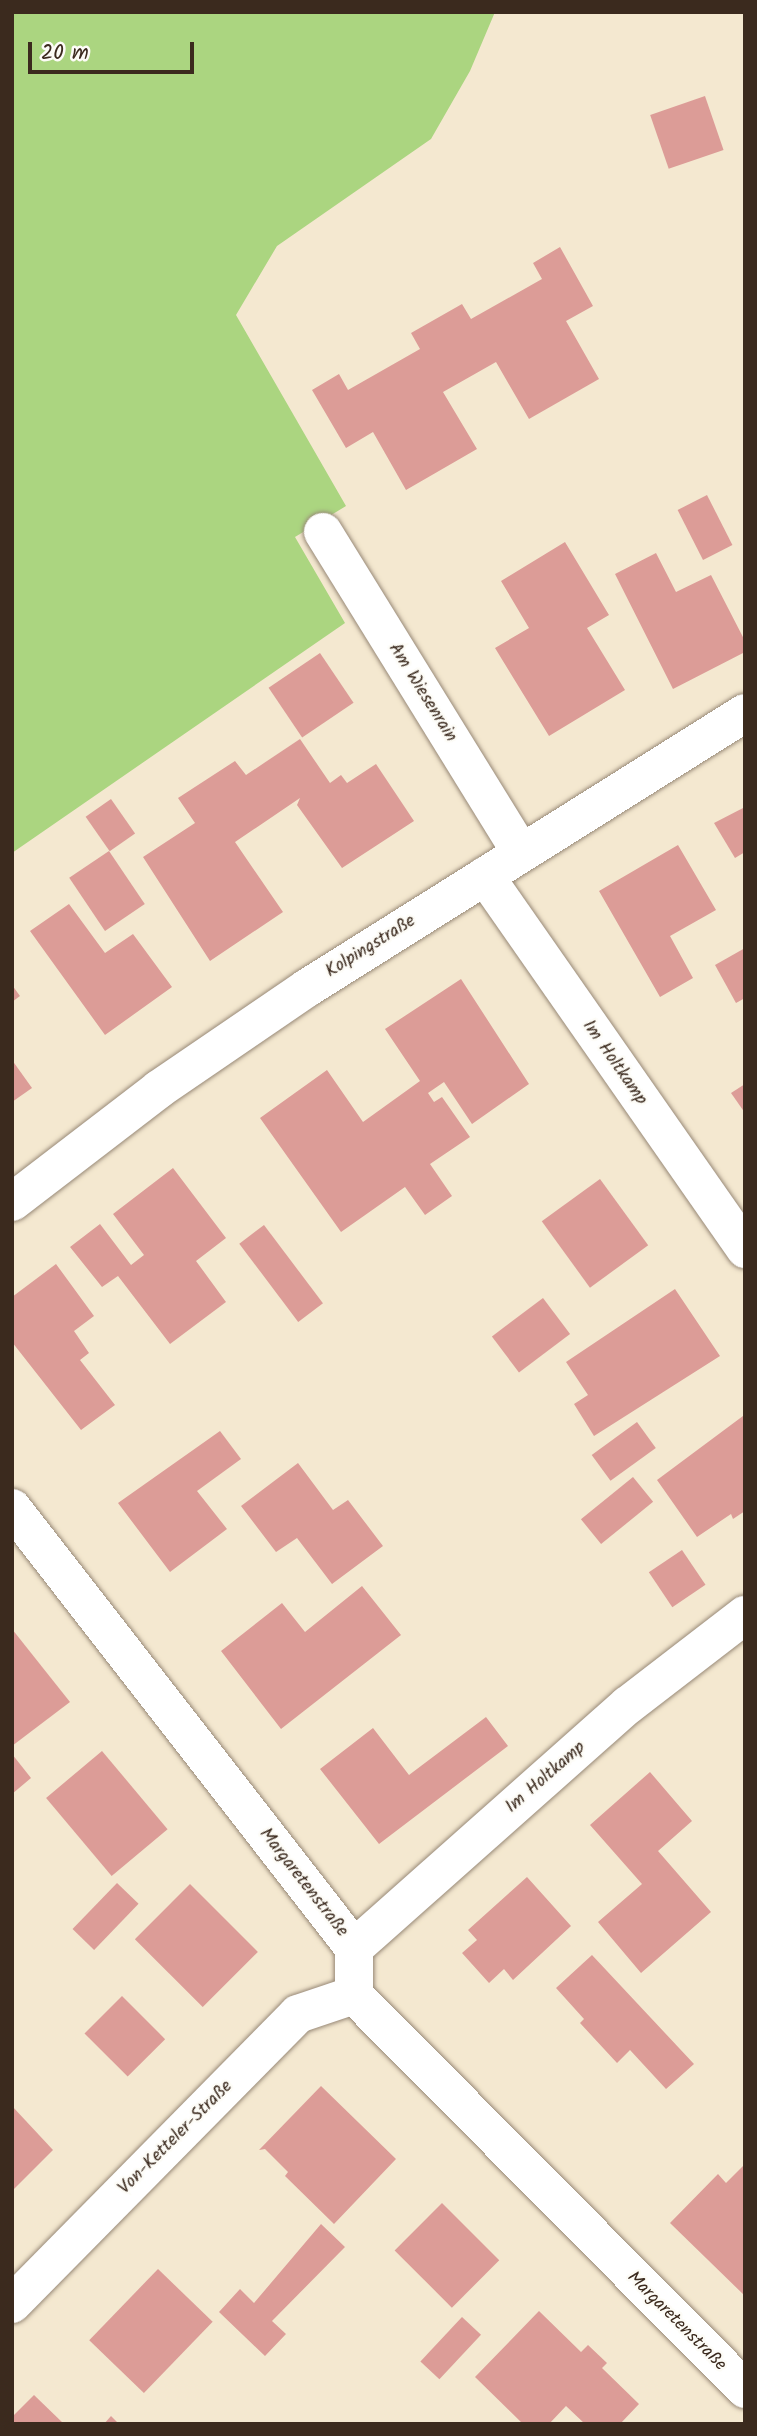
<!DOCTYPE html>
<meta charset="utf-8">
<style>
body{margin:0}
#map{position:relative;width:757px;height:2436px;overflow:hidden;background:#f4e8d0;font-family:Kalam,sans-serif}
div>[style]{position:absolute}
.green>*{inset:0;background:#abd580}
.building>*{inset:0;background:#dc9c97;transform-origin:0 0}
.roads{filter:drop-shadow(0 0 2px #988977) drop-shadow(0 0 2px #988977)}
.minor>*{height:38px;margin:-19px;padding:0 19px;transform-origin:19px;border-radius:19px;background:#fff}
span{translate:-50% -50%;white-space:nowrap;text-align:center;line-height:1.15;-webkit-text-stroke:5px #fdfcf7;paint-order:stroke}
.street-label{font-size:18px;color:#3b2a1e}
.frame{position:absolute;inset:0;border:14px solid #3b2a1e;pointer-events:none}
.scale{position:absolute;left:28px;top:42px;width:166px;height:32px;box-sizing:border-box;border:4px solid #3b2a1e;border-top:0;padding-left:9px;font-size:21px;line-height:24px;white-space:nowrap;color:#3b2a1e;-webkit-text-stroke:5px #fdfcf7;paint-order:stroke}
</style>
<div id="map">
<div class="green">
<div style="clip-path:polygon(12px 12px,495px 12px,470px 71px,431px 139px,277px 246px,236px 315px,346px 506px,295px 537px,345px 623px,12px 853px)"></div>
</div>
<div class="building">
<div style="left:705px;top:96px;width:57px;height:58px;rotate:71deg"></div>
<div style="clip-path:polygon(560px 247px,593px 306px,566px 321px,599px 379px,529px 419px,496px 362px,443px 392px,477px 449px,406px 490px,373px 432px,346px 448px,312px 390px,339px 374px,348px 390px,420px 349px,411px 333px,462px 304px,471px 319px,542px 279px,533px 263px)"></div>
<div style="left:707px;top:495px;width:56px;height:33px;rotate:63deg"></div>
<div style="clip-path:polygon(565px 542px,609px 615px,587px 628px,625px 690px,549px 736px,495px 648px,529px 628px,501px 581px)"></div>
<div style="clip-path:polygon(656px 553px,676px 592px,711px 575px,745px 641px,745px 652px,673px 689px,615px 574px)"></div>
<div style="left:320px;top:653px;width:60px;height:62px;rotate:56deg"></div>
<div style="clip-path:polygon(300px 739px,330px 783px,341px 775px,347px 783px,376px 764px,414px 821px,342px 868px,297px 805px,300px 798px,235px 842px,283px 912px,210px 961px,143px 857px,195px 823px,178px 798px,235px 761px,246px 775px)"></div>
<div style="left:111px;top:799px;width:42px;height:31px;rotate:55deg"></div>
<div style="clip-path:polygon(745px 807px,745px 852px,735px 858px,714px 823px)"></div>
<div style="clip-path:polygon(678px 845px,716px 910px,670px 936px,693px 978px,660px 997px,599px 891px)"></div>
<div style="left:109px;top:851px;width:64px;height:48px;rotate:56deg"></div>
<div style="clip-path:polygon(69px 904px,105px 953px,133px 934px,172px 987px,105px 1035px,30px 931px)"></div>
<div style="clip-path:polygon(745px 948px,745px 998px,736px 1003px,715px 965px)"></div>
<div style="clip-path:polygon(461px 979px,529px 1084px,472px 1124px,444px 1082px,428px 1093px,434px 1102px,442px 1097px,470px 1137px,430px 1164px,452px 1196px,425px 1215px,405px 1187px,341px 1232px,260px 1118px,327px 1070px,363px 1122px,420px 1081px,385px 1029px)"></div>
<div style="clip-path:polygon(12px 985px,20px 996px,12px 1002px)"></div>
<div style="clip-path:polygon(12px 1060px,32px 1088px,12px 1102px)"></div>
<div style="clip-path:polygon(745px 1084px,745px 1113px,731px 1093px)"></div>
<div style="clip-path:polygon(173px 1168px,226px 1238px,196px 1261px,226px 1302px,170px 1344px,118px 1276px,102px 1287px,70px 1247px,100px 1224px,131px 1265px,144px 1255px,113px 1214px)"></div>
<div style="left:600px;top:1179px;width:82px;height:72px;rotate:54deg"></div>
<div style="left:264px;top:1225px;width:98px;height:31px;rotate:53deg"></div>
<div style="clip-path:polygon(56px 1264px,94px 1316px,74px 1331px,89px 1353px,80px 1360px,115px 1405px,81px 1430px,12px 1342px,12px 1297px)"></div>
<div style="clip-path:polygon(675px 1289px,720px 1356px,594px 1436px,574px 1404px,588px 1395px,566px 1362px)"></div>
<div style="left:543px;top:1298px;width:45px;height:64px;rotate:53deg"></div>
<div style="clip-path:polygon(743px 1416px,745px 1511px,733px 1519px,731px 1514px,697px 1537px,657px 1480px)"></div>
<div style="left:637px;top:1422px;width:32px;height:56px;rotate:54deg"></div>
<div style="clip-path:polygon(220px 1431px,241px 1459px,197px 1491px,227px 1529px,170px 1572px,118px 1503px)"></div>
<div style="clip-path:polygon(298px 1463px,333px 1510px,348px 1500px,383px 1546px,332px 1584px,297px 1538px,276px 1552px,241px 1506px)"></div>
<div style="left:633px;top:1477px;width:32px;height:67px;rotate:51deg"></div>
<div style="left:682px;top:1550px;width:42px;height:40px;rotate:56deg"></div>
<div style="clip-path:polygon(362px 1586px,401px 1635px,281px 1729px,221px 1651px,282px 1603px,305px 1632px)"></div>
<div style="clip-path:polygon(12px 1629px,70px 1702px,12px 1746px)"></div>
<div style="clip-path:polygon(486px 1717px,508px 1746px,379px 1844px,320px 1769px,373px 1728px,409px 1775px)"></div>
<div style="left:102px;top:1751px;width:102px;height:73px;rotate:50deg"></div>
<div style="clip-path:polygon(12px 1754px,31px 1778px,12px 1794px)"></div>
<div style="clip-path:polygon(650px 1772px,692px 1821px,658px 1851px,711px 1912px,641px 1973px,598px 1922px,642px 1884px,590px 1825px)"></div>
<div style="clip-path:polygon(527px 1877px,571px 1926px,513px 1980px,504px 1969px,489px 1983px,462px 1953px,477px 1940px,468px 1930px)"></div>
<div style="left:117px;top:1883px;width:30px;height:64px;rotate:44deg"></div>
<div style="left:190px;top:1884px;width:96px;height:78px;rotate:45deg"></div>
<div style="clip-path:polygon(592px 1955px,694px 2064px,666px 2089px,630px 2050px,617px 2063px,580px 2023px,584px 2019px,556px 1988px)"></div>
<div style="left:122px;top:1996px;width:61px;height:53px;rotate:45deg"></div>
<div style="clip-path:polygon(321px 2086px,396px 2159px,334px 2224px,285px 2176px,288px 2172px,265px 2149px,259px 2150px)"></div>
<div style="clip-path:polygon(12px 2106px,53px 2150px,12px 2191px)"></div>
<div style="clip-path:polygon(745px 2164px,745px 2296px,670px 2223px,718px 2174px,726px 2183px)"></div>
<div style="left:442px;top:2203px;width:81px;height:67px;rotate:45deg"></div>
<div style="clip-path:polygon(321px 2224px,345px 2247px,272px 2321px,286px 2334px,265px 2356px,219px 2312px,240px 2289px,254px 2303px)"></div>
<div style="left:158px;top:2269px;width:76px;height:99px;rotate:44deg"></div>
<div style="clip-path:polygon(539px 2311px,581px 2352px,588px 2345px,607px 2363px,602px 2368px,639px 2404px,620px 2424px,585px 2424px,566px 2406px,549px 2424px,523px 2424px,475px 2377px)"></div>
<div style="left:462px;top:2317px;width:26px;height:61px;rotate:43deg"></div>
<div style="clip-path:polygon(34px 2395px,64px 2424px,12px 2424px,12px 2417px)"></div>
<div style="clip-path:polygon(111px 2416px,119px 2424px,104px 2424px)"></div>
</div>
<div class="roads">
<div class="minor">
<div style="left:323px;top:532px;width:377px;rotate:58.3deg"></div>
<div style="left:485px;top:876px;width:455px;rotate:55.1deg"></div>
<div style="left:12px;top:1202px;width:185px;rotate:-37.5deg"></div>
<div style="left:159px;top:1089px;width:179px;rotate:-34.3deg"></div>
<div style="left:307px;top:988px;width:517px;rotate:-32.12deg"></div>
<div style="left:12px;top:1508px;width:557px;rotate:52.14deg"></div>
<div style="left:354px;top:1948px;width:47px;rotate:90deg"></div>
<div style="left:354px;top:1995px;width:555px;rotate:45.22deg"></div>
<div style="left:354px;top:1948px;width:366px;rotate:-41.6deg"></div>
<div style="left:628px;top:1705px;width:148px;rotate:-37.6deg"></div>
<div style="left:12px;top:2304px;width:407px;rotate:-45.4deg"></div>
<div style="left:298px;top:2014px;width:59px;rotate:-18.7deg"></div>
</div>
</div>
<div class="street-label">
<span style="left:422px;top:693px;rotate:58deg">Am Wiesenrain</span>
<span style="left:371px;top:947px;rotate:-32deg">Kolpingstraße</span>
<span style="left:614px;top:1063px;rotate:55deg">Im Holtkamp</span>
<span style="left:546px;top:1778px;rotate:-41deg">Im Holtkamp</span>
<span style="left:303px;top:1883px;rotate:52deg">Margaretenstraße</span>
<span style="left:176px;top:2138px;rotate:-45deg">Von-Ketteler-Straße</span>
<span style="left:676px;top:2322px;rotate:45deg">Margaretenstraße</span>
</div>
<div class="frame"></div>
<div class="scale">20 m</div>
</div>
